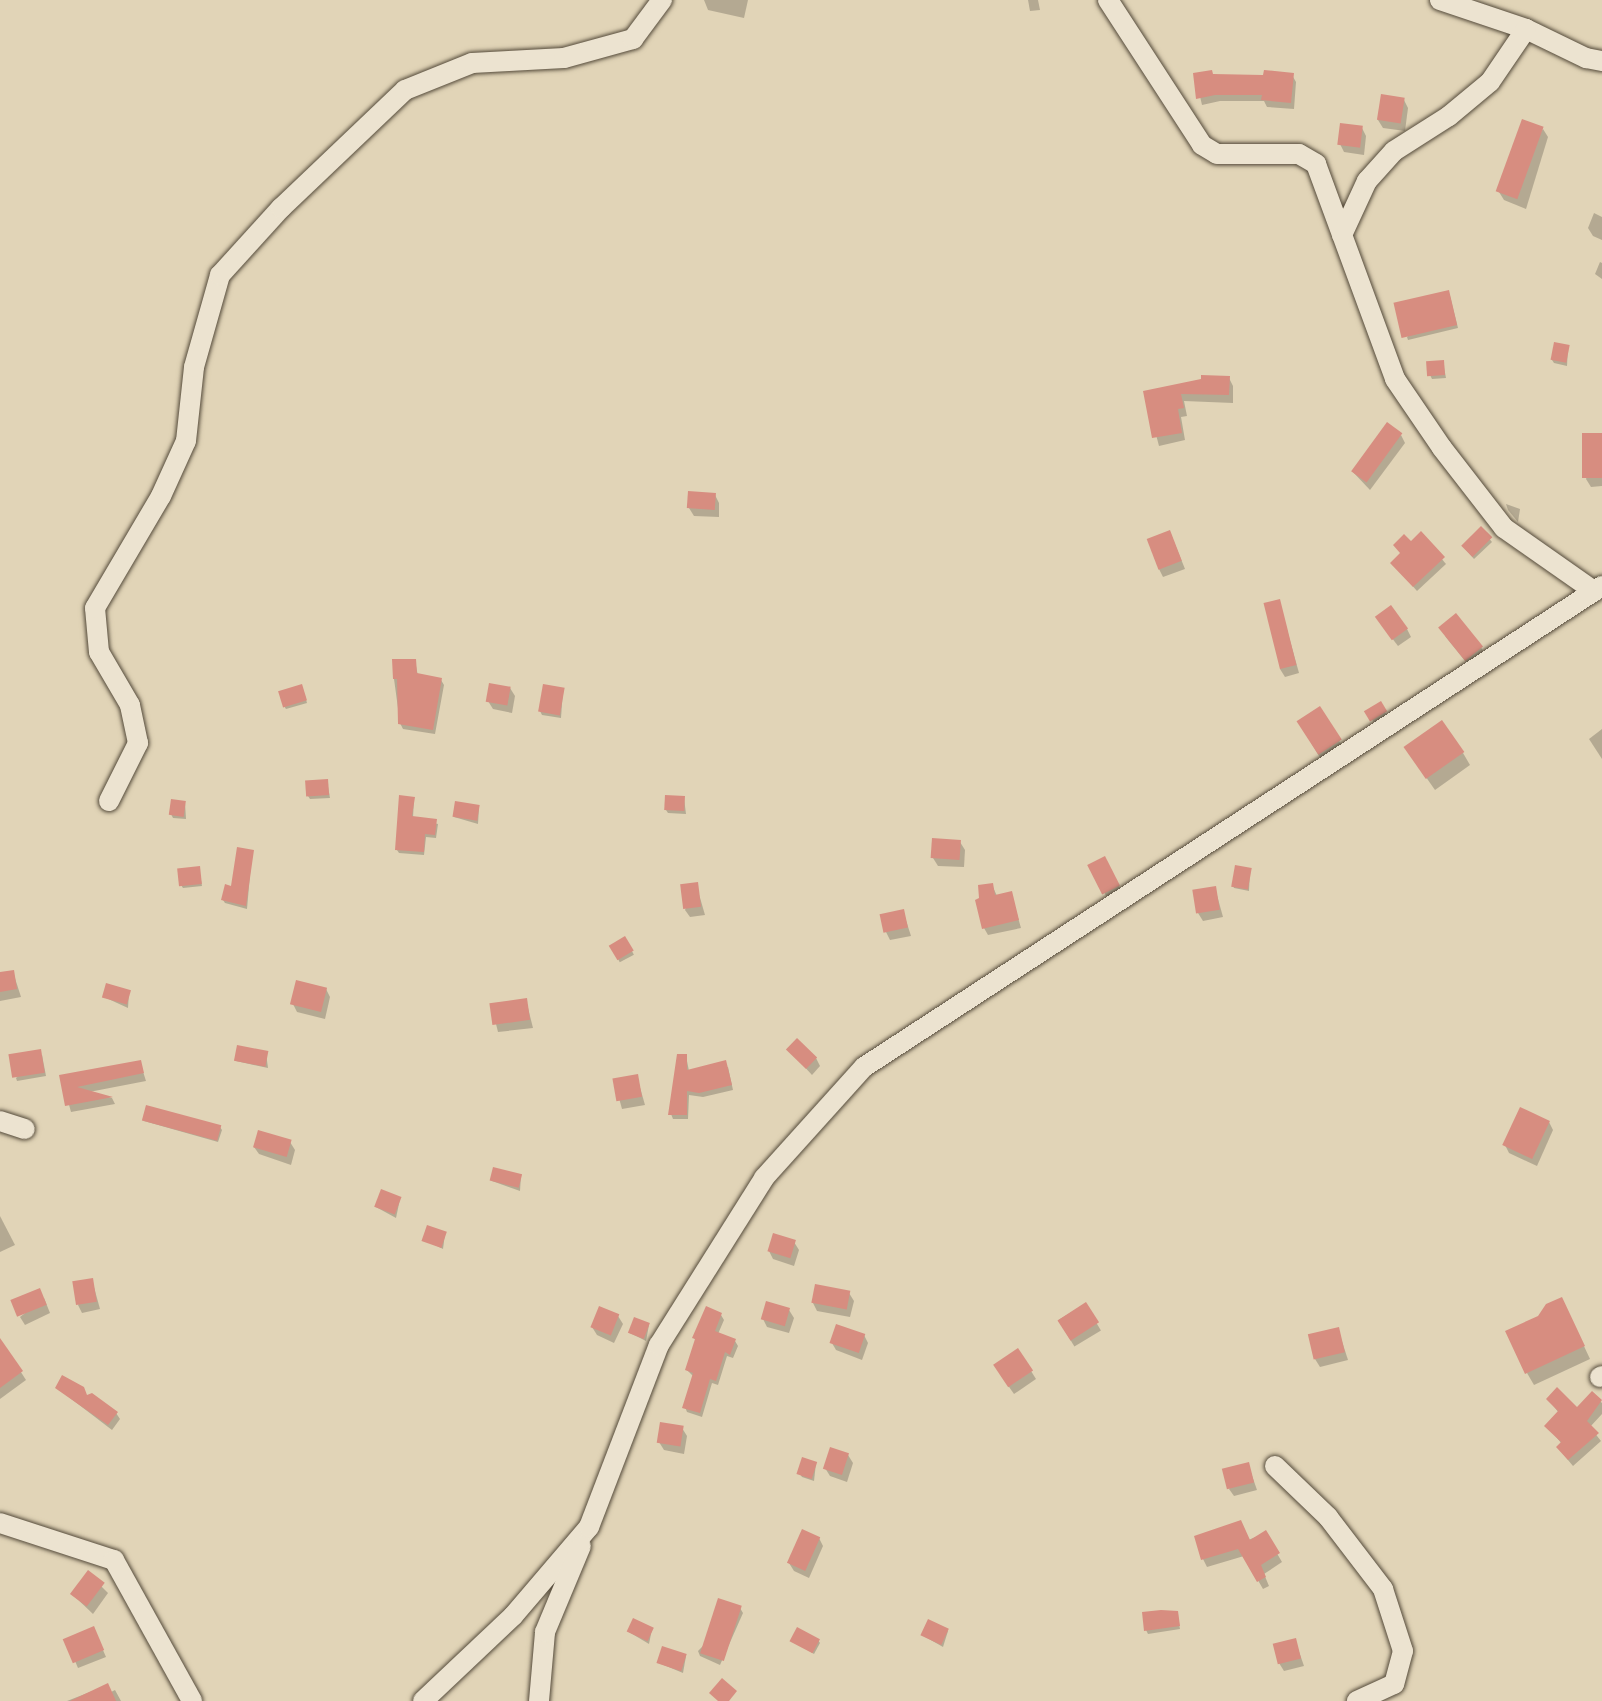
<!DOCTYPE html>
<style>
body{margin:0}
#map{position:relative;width:1602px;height:1701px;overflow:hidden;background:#e1d4b7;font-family:"EB Garamond",serif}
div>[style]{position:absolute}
.shadow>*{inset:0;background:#0003;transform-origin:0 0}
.building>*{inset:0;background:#d78d80;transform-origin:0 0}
.roads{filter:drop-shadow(0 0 2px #544a3a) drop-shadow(0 0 2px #544a3a)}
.street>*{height:20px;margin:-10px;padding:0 10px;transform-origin:10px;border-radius:10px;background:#ece3d0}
span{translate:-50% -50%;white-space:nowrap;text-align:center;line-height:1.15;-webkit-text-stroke:6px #ece3d0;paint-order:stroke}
</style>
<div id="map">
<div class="shadow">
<div style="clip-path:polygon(704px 0,748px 0,744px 18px,708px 10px)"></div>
<div style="clip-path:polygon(1028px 0,1038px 0,1040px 10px,1030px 11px)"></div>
<div style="clip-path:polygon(1195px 75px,1292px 75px,1296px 82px,1294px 109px,1267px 107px,1264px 101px,1220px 101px,1202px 105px)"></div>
<div style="clip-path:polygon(1404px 100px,1408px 108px,1405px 131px,1383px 128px,1378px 120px)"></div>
<div style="clip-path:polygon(1362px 128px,1366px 136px,1364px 155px,1344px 152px,1340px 144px)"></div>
<div style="clip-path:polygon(1543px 129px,1548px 137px,1526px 209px,1504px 200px,1499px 192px)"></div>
<div style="clip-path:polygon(1594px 213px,1602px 217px,1602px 240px,1593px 236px,1588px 228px)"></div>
<div style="clip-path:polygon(1600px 262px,1602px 263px,1602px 279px,1595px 274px)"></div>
<div style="clip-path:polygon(1450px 296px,1458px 328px,1408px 340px,1407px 337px)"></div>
<div style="clip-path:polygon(1568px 347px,1567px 366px,1554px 363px,1552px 360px)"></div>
<div style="clip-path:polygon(1443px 362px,1446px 378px,1432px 379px,1430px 375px)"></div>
<div style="clip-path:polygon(1229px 378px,1233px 386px,1233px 403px,1184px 401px,1187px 416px,1181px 417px,1185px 440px,1159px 446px,1145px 393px)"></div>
<div style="clip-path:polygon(1401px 435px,1405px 443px,1370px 490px,1352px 471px)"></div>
<div style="clip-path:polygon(1602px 435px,1602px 486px,1591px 487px,1586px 479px)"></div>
<div style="clip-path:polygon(715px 495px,719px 503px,719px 517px,694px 516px,689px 508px)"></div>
<div style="clip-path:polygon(1506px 504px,1520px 509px,1518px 522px,1508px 510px)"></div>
<div style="clip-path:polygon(1481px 529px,1492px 542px,1474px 559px,1465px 549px)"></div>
<div style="clip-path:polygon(1170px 532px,1185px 569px,1163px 577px,1159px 569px)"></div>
<div style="clip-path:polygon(1421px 534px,1446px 564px,1417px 591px,1395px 566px)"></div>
<div style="clip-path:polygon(1279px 601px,1299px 673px,1285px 677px,1280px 669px)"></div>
<div style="clip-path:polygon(1382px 625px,1407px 629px,1411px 637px,1398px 646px)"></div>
<div style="clip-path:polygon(1445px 636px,1481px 647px,1485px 655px,1470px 667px)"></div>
<div style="clip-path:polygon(415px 661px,418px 676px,441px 680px,444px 685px,435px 734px,403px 729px,400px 723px,394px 679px)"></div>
<div style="clip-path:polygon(510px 688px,515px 696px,512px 713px,493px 709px,488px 701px)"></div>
<div style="clip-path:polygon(303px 689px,307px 703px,286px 709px,284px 706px)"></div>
<div style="clip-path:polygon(563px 690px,561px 718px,542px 715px,540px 711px)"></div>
<div style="left:1380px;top:704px;width:13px;height:15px;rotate:58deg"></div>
<div style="left:1320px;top:709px;width:47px;height:25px;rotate:59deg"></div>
<div style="clip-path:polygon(1602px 729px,1602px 759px,1589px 739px)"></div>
<div style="clip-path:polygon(1463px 753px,1470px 765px,1435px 790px,1414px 760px)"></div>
<div style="clip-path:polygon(327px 781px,330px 798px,310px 799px,308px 796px)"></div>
<div style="clip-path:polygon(684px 798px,686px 814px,668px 813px,666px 810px)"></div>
<div style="clip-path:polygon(414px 799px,413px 818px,438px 824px,436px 838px,426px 837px,424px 855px,399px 853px,397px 850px)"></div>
<div style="clip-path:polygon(185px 803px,186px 819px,173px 818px,171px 814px)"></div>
<div style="clip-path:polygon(479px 807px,478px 824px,454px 817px)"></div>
<div style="clip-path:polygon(960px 842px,965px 850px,964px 867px,938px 866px,933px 858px)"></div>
<div style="clip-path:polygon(252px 852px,247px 909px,225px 903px,223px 900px)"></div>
<div style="left:1104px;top:858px;width:40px;height:16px;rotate:62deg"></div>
<div style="clip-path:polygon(199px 868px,202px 886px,183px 888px,181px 885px)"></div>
<div style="clip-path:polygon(1250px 870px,1249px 891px,1234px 888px,1233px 885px)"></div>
<div style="clip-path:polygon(696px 884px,705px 915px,690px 917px,685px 910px)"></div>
<div style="clip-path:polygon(992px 885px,997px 896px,1011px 893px,1021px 928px,988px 935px,984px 928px)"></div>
<div style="clip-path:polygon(1215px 888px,1223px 917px,1203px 921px,1198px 913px)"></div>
<div style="clip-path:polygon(903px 911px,911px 936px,890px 940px,886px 932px)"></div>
<div style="left:625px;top:938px;width:19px;height:16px;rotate:62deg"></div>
<div style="clip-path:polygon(13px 972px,21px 997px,0 1001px,0 974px)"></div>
<div style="clip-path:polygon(326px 989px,330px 997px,325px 1019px,297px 1012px,293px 1004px)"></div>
<div style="clip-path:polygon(129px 992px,128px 1008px,104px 997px)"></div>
<div style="clip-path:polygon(526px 1000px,533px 1028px,498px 1032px,491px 1004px)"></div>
<div style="clip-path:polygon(789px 1050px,816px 1058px,820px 1066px,812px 1075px)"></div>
<div style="clip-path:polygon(266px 1053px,268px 1068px,236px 1061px)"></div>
<div style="clip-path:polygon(42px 1055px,46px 1076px,17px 1081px,16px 1078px)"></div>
<div style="clip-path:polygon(686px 1056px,689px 1071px,728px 1067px,733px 1090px,703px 1097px,689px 1095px,688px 1119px,673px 1119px,671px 1114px)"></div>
<div style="clip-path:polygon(140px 1062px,146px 1081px,89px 1092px,112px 1098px,115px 1104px,71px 1112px,61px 1076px)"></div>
<div style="clip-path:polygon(637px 1077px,645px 1105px,622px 1109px,614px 1080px)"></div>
<div style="clip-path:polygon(144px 1121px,220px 1127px,222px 1130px,218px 1142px)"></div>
<div style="clip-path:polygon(1549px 1122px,1553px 1130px,1537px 1166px,1509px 1153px,1505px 1145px)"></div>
<div style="clip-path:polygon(290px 1142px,295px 1150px,291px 1165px,259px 1154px,254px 1147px)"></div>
<div style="clip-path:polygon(521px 1175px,520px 1191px,492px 1181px)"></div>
<div style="clip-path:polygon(400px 1199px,396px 1218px,376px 1207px)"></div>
<div style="clip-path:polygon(0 1216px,15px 1245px,0 1252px)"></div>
<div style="clip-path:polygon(445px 1234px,443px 1249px,425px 1240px)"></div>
<div style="clip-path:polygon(794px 1242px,799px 1250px,794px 1266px,773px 1259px,769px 1251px)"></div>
<div style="clip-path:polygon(92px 1280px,100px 1309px,82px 1313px,78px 1305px)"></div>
<div style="clip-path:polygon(849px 1293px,854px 1301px,850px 1317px,817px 1311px,813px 1303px)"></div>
<div style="clip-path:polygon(44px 1298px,50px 1313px,25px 1325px,20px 1317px)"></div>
<div style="left:1085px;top:1304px;width:31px;height:31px;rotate:59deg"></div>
<div style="clip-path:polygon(789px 1310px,794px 1318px,789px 1333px,767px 1327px,763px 1319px)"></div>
<div style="clip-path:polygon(1568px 1312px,1590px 1359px,1534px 1385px,1527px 1373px)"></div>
<div style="clip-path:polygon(721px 1315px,724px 1320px,718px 1334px,735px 1341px,738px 1346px,733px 1358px,727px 1356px,718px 1385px,712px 1383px,702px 1417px,687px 1412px,685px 1407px,694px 1377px,687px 1370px,697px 1342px,694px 1338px)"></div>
<div style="clip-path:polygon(618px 1316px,623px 1324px,614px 1343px,597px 1335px,592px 1327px)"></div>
<div style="clip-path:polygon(649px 1325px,646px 1341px,630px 1333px)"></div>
<div style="clip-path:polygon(1338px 1329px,1348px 1360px,1320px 1367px,1315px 1359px)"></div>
<div style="clip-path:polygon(864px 1335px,868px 1343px,862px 1360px,836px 1350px,832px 1343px)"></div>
<div style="clip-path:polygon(8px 1352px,26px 1380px,0 1399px,0 1358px)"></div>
<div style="clip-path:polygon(1031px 1371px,1036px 1379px,1014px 1394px,1000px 1374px)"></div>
<div style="clip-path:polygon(57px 1388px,87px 1397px,116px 1413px,120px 1419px,112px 1430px)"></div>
<div style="clip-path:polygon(1592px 1394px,1602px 1403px,1602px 1414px,1590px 1427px,1601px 1441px,1573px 1466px,1563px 1454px,1562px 1444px,1547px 1426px,1559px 1413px,1548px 1399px,1577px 1410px)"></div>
<div style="clip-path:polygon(682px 1428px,687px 1436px,684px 1454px,664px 1450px,659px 1442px)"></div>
<div style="clip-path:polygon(848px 1455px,853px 1463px,847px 1482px,830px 1476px,825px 1468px)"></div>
<div style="clip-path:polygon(816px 1463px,814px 1481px,802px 1477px,800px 1474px)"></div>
<div style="clip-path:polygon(1248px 1464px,1257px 1490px,1234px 1496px,1229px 1489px)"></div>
<div style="clip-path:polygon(1265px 1533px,1282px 1562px,1264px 1574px,1269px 1586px,1263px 1589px,1244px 1556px,1207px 1567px,1203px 1559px)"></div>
<div style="clip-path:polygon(819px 1538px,823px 1546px,809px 1578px,794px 1571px,789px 1563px)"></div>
<div style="clip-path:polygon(88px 1573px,108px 1593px,93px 1614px,72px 1594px)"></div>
<div style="clip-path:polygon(740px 1608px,743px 1613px,720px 1665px,700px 1656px,698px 1651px)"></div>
<div style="clip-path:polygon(1177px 1613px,1180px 1629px,1148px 1634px,1146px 1630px)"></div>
<div style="clip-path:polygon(652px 1629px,649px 1644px,629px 1632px)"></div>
<div style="clip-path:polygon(948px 1631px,943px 1647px,922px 1635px)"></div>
<div style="clip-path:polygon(96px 1634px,106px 1657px,78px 1668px,66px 1640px)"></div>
<div style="clip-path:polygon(792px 1640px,818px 1640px,820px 1643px,814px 1654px)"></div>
<div style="clip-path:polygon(1295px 1640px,1304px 1666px,1284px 1671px,1279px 1663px)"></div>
<div style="clip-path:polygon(686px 1656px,683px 1673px,659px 1663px)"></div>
<div style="clip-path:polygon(108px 1685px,111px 1692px,115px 1690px,121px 1701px,67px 1701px)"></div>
</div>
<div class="building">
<div style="clip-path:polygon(1212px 70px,1213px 74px,1263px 75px,1264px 70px,1294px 73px,1291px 103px,1261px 100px,1262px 95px,1215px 95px,1196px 99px,1193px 73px)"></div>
<div style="left:1381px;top:94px;width:24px;height:26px;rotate:9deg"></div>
<div style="left:1522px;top:119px;width:23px;height:77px;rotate:20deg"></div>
<div style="left:1340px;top:123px;width:23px;height:22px;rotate:7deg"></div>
<div style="left:1449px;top:290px;width:36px;height:57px;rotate:77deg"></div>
<div style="left:1554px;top:342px;width:16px;height:18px;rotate:11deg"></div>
<div style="left:1444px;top:360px;width:15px;height:18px;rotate:86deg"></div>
<div style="clip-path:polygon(1201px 375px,1230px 376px,1229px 395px,1181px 394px,1184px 408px,1178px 409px,1182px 433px,1152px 438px,1143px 391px,1201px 379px)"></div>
<div style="left:1387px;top:422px;width:19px;height:61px;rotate:36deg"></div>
<div style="left:1602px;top:433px;width:45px;height:20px;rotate:90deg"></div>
<div style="left:688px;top:491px;width:28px;height:17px;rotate:4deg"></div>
<div style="left:1481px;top:526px;width:16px;height:28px;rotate:45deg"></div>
<div style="left:1170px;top:530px;width:33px;height:25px;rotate:69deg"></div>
<div style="clip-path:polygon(1421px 531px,1445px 557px,1413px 587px,1390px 563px,1400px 553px,1393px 545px,1404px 534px,1411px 541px)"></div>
<div style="left:1280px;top:599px;width:68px;height:17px;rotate:76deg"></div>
<div style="left:1391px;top:605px;width:29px;height:20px;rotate:54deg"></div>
<div style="left:1456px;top:613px;width:43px;height:23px;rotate:51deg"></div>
<div style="clip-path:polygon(392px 659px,416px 659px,417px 673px,442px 678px,433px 730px,398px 724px,397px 679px,393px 679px)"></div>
<div style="left:489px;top:683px;width:22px;height:19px;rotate:10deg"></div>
<div style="left:302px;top:684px;width:17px;height:25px;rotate:73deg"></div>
<div style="left:543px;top:684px;width:22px;height:28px;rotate:10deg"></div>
<div style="left:1381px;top:701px;width:12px;height:20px;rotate:59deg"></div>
<div style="left:1320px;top:706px;width:40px;height:28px;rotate:57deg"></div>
<div style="left:1442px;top:720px;width:39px;height:47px;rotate:55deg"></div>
<div style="left:328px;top:779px;width:16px;height:23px;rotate:86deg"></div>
<div style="clip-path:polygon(399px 795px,415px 797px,412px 816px,437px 819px,435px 835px,425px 834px,424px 852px,395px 850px)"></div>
<div style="left:665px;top:795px;width:20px;height:15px;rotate:3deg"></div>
<div style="left:171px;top:799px;width:15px;height:16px;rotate:8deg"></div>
<div style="left:455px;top:801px;width:25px;height:16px;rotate:9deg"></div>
<div style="left:932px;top:838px;width:29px;height:20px;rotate:4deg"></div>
<div style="clip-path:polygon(237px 847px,254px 850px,246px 906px,221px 900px,225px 884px,231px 886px)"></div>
<div style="left:1105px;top:856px;width:33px;height:20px;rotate:63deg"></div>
<div style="left:1235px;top:865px;width:17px;height:22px;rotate:10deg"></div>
<div style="left:200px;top:866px;width:18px;height:23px;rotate:84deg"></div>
<div style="left:698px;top:882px;width:25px;height:18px;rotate:83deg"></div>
<div style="clip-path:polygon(993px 883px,995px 895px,1012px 891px,1019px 920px,982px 929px,975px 900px,979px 898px,978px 885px)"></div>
<div style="left:1216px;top:886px;width:24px;height:24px;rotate:81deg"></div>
<div style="left:904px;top:909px;width:19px;height:25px;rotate:78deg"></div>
<div style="left:625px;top:936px;width:17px;height:19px;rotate:59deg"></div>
<div style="clip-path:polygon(14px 970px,17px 989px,0 992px,0 972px)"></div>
<div style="left:296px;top:980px;width:32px;height:25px;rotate:14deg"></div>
<div style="left:106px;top:983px;width:26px;height:15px;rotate:16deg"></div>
<div style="left:527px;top:998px;width:22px;height:38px;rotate:82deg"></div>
<div style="left:797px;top:1038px;width:28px;height:16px;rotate:44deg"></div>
<div style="left:237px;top:1045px;width:32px;height:16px;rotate:11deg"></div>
<div style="left:41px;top:1049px;width:24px;height:33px;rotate:81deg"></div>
<div style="clip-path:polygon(677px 1054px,687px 1054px,687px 1070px,726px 1060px,732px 1085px,699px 1093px,687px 1091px,687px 1115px,668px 1115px)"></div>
<div style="clip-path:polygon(141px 1060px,144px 1073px,77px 1087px,113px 1097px,65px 1106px,59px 1075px)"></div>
<div style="left:638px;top:1074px;width:23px;height:26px;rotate:80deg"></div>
<div style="left:146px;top:1105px;width:78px;height:16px;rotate:15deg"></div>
<div style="left:1520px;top:1107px;width:33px;height:42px;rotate:25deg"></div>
<div style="left:258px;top:1130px;width:35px;height:18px;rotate:16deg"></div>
<div style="left:493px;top:1167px;width:30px;height:14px;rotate:14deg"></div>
<div style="left:381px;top:1189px;width:22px;height:19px;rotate:21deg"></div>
<div style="left:427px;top:1225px;width:21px;height:17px;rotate:19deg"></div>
<div style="left:773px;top:1233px;width:24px;height:19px;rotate:17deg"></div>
<div style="left:93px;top:1278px;width:24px;height:21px;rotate:81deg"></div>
<div style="left:815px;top:1284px;width:36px;height:19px;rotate:11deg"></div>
<div style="left:40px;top:1288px;width:18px;height:32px;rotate:68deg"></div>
<div style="clip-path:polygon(1562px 1297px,1585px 1346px,1525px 1374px,1505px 1331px,1538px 1316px,1546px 1304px)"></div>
<div style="left:766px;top:1301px;width:25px;height:19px;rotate:16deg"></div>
<div style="left:1086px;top:1302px;width:24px;height:34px;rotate:57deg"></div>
<div style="left:599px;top:1306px;width:22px;height:23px;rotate:22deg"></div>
<div style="clip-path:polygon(706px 1306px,722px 1313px,715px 1331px,736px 1339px,730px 1355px,725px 1352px,716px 1381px,710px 1379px,700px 1413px,682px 1408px,693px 1373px,685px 1370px,695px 1339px,692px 1338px)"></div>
<div style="left:634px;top:1317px;width:17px;height:17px;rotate:21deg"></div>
<div style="left:836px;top:1324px;width:31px;height:20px;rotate:19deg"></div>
<div style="left:1339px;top:1327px;width:26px;height:32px;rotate:77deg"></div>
<div style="clip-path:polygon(0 1338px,23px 1371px,0 1388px)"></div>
<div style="left:1018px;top:1348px;width:27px;height:30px;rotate:56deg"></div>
<div style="clip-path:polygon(62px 1375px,84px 1387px,87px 1395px,92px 1393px,118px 1412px,108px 1425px,55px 1388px)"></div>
<div style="clip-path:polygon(1557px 1387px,1577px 1407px,1592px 1391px,1602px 1400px,1587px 1421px,1599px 1433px,1568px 1460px,1556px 1447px,1561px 1442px,1544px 1426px,1558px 1411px,1546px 1399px)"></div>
<div style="left:660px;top:1422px;width:24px;height:21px;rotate:9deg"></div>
<div style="left:830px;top:1447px;width:20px;height:23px;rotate:18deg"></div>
<div style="left:802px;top:1457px;width:16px;height:18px;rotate:18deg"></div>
<div style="left:1249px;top:1462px;width:21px;height:28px;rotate:76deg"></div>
<div style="clip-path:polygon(1241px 1520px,1250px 1540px,1266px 1530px,1280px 1553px,1261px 1565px,1266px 1577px,1257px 1582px,1238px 1549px,1201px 1560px,1194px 1536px)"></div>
<div style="left:802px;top:1529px;width:20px;height:37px;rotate:24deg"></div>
<div style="left:88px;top:1570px;width:21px;height:30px;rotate:37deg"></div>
<div style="left:718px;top:1598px;width:25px;height:58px;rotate:18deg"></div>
<div style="clip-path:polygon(1161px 1610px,1178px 1611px,1180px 1626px,1144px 1631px,1142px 1612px)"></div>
<div style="left:633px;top:1618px;width:23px;height:15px;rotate:25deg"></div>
<div style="left:928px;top:1619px;width:23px;height:18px;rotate:25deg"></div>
<div style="left:94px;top:1626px;width:26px;height:34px;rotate:67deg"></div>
<div style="left:797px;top:1627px;width:26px;height:16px;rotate:28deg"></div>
<div style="left:1296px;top:1638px;width:21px;height:24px;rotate:76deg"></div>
<div style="left:662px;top:1646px;width:26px;height:18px;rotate:18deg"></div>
<div style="clip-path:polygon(722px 1678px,737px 1691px,729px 1701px,718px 1701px,709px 1693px)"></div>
<div style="clip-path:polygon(108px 1683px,116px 1701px,70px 1701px)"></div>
</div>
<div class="roads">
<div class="street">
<div style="left:1108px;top:0;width:173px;rotate:57deg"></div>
<div style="left:1202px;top:145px;width:17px;rotate:31deg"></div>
<div style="left:1217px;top:154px;width:82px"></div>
<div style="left:1299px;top:154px;width:20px;rotate:30deg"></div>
<div style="left:1316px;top:164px;width:229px;rotate:69.8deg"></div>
<div style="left:1395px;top:379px;width:83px;rotate:55.7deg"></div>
<div style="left:1442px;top:448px;width:101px;rotate:52.2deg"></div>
<div style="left:1504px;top:528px;width:110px;rotate:35deg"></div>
<div style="left:1440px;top:0;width:91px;rotate:18.6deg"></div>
<div style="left:1526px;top:29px;width:67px;rotate:25.8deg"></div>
<div style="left:1586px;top:58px;width:16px;rotate:11deg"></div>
<div style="left:1342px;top:235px;width:60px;rotate:-65.2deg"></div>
<div style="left:1367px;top:181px;width:40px;rotate:-48deg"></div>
<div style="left:1394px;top:151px;width:65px;rotate:-32.5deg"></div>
<div style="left:1449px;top:116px;width:53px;rotate:-39.7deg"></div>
<div style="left:1490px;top:82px;width:64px;rotate:-55.8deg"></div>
<div style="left:109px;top:801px;width:65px;rotate:-63.4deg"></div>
<div style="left:138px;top:743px;width:39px;rotate:-102deg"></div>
<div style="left:130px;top:705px;width:61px;rotate:-120.3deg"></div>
<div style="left:99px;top:652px;width:44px;rotate:-95.2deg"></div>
<div style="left:95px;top:608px;width:130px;rotate:-59.5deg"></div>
<div style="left:161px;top:496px;width:60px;rotate:-65.6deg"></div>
<div style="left:186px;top:441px;width:74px;rotate:-83.8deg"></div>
<div style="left:194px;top:367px;width:96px;rotate:-74.2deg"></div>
<div style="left:220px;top:275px;width:91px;rotate:-47.7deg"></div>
<div style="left:281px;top:208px;width:171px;rotate:-43.6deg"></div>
<div style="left:405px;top:90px;width:72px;rotate:-21.9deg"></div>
<div style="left:472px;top:63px;width:92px;rotate:-3.1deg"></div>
<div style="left:564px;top:58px;width:72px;rotate:-15.4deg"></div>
<div style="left:633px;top:39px;width:49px;rotate:-53.4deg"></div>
<div style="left:0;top:1121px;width:26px;rotate:18deg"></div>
<div style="left:1600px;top:1377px;width:2px;rotate:-27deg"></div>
<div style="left:1275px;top:1466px;width:74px;rotate:43.9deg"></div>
<div style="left:1328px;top:1517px;width:91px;rotate:52.6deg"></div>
<div style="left:1383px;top:1589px;width:65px;rotate:72.1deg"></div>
<div style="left:1403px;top:1651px;width:34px;rotate:105deg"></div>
<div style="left:1394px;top:1684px;width:41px;rotate:155.3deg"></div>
<div style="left:0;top:1523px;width:120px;rotate:18deg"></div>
<div style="left:114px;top:1560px;width:161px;rotate:61deg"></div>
<div style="left:423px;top:1701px;width:124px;rotate:-43.4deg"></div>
<div style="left:513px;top:1616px;width:117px;rotate:-49.5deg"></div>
<div style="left:589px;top:1527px;width:195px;rotate:-69deg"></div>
<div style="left:659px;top:1345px;width:197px;rotate:-57.8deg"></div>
<div style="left:764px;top:1178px;width:149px;rotate:-48deg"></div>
<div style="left:864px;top:1067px;width:881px;rotate:-33.09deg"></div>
<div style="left:539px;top:1701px;width:69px;rotate:-85deg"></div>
<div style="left:545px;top:1632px;width:93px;rotate:-67.3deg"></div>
</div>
</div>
</div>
